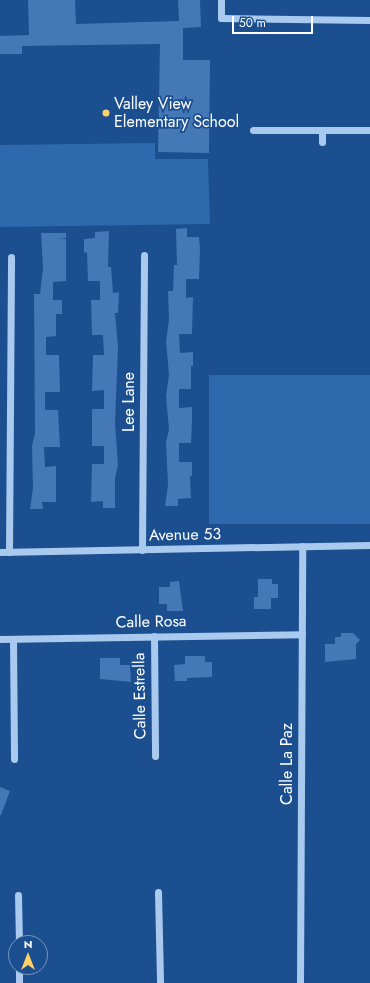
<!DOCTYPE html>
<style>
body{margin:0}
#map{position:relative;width:370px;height:983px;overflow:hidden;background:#1b4f8f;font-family:Jost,sans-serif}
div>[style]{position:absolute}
.green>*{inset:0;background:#2e69ad;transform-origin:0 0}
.building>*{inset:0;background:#4478b7}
.minor>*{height:7px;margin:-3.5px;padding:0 3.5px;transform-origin:3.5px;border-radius:3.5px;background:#a9c9ee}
.dots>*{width:11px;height:11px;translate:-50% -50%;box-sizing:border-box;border:2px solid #1b4f8f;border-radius:50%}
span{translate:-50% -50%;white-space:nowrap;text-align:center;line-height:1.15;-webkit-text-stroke:3.5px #1b4f8f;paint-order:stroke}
.poi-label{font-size:16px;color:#fff}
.left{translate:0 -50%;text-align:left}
.street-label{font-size:16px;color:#fff}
.north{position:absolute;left:8px;top:935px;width:40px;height:40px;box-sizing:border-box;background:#1b4f8f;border:1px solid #7695bc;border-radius:50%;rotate:0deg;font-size:11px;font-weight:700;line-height:16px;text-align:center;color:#fff}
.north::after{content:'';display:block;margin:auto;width:14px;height:18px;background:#ffd166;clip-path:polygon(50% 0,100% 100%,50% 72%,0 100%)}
.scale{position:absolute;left:232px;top:16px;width:81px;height:18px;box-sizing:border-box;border:2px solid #fff;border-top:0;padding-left:5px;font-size:12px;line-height:14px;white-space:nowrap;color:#fff;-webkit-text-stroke:3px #1b4f8f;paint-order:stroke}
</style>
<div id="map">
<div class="green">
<div style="clip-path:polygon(155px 143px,155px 159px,208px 159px,210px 224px,0 227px,0 145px)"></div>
<div style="left:370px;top:375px;width:149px;height:161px;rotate:90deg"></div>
</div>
<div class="building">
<div style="clip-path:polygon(28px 0,75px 0,76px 24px,179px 21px,178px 0,200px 0,201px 27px,183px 28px,183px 60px,210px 60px,209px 153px,158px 152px,160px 44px,22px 46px,22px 54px,0 54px,0 36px,29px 35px)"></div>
<div style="clip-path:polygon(187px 228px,187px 237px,199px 237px,200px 249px,199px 279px,186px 279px,186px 298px,193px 297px,192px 334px,179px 334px,180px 353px,193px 352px,193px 366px,191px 366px,191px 389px,179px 389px,179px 408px,192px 407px,192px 421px,191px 443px,179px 443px,179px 462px,192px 462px,192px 476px,190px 476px,191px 498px,178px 499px,178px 506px,165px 506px,168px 485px,166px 442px,169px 430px,166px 396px,169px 375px,166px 341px,169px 320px,168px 291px,173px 291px,174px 265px,177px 265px,176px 229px)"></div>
<div style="clip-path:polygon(109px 231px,108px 267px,111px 267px,113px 293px,119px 292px,118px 313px,115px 313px,118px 348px,115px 423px,118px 465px,115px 478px,115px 508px,103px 508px,103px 501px,91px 502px,92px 464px,104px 464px,104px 446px,92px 446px,92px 409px,104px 409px,104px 390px,92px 391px,93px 355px,104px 355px,103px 335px,92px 335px,91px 300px,100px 300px,100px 281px,88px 281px,87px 252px,84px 253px,84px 239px,95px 238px,95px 232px)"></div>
<div style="clip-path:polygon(41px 233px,66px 233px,66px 238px,58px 239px,66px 239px,66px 281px,53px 282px,53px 300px,62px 300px,62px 314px,56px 314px,56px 336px,46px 337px,46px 355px,59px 355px,60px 392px,45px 392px,45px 410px,58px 410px,60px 447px,44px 447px,45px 467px,56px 466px,56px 502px,42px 502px,43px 509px,30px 509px,33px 488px,32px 446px,35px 433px,34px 294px,40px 294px,43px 268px)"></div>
<div style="clip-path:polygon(258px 579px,272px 579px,272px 584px,278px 584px,278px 598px,271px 598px,271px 609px,254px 609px,254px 597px,258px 597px)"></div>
<div style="clip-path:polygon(179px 581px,183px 611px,167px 611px,167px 604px,159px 604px,159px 587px,170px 587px,170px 582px)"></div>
<div style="clip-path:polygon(341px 633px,353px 633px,360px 640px,356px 644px,356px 659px,325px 662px,325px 644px,335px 644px,335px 637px,341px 637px)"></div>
<div style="clip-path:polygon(185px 656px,205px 656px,205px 662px,212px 662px,212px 677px,187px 678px,187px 681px,175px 681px,174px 665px,185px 664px)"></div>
<div style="clip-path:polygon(100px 658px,120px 658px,120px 665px,130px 665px,131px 682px,100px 679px)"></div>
<div style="clip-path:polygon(0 787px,10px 791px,1px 815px,0 815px)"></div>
</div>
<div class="minor">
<div style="left:221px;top:0;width:18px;rotate:90deg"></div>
<div style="left:221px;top:18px;width:149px;rotate:0.8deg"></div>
<div style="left:253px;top:130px;width:117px"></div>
<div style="left:322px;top:130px;width:12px;rotate:90deg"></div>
<div style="left:142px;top:550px;width:295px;rotate:-89.6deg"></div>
<div style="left:0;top:552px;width:370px;rotate:-1.1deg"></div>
<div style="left:9px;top:552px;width:295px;rotate:-89.6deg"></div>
<div style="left:154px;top:636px;width:120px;rotate:89.5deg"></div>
<div style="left:0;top:639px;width:302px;rotate:-0.9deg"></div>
<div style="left:13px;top:639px;width:120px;rotate:89.5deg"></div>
<div style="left:158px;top:892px;width:91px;rotate:88.7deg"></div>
<div style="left:18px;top:895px;width:48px;rotate:88.8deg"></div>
<div style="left:19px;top:967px;width:16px;rotate:90deg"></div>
<div style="left:300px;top:983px;width:437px;rotate:-89.7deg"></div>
</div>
<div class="dots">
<div style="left:106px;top:113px;background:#ffd166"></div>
</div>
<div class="poi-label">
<span class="left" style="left:114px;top:113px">Valley View<br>Elementary School</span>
</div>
<div class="street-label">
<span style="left:129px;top:402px;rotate:-90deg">Lee Lane</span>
<span style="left:185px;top:535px;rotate:-1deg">Avenue 53</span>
<span style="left:151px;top:622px;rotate:-1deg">Calle Rosa</span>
<span style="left:140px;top:696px;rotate:-91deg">Calle Estrella</span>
<span style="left:287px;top:764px;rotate:-90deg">Calle La Paz</span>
</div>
<div class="north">N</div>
<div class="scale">50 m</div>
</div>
